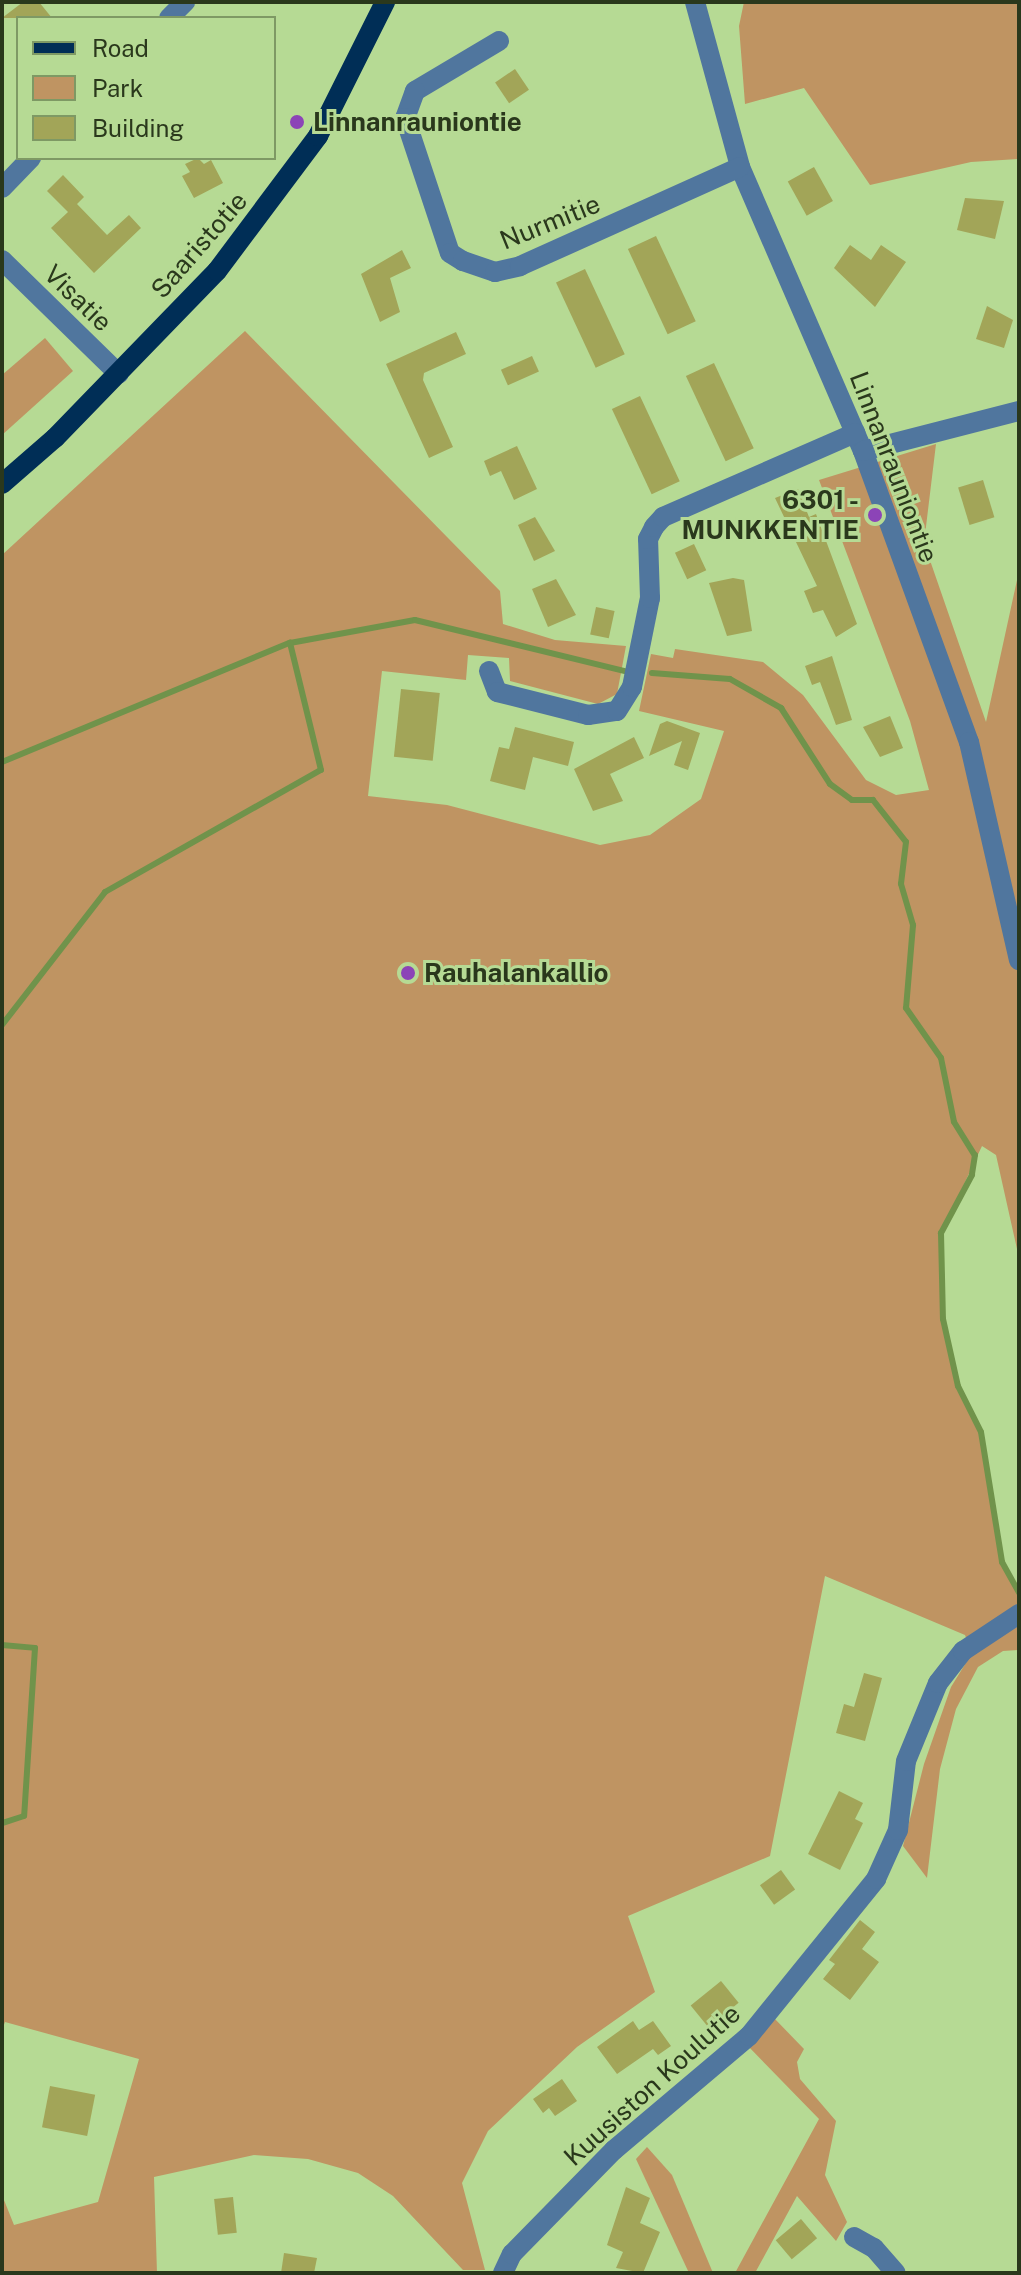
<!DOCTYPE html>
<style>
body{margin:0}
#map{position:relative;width:1021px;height:2275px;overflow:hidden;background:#b6da94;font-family:"Public Sans",sans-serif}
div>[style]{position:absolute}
.green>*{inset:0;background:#bf9462}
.stream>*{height:6px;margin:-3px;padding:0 3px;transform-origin:3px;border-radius:3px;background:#70934b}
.building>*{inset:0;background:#a2a558;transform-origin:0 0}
.minor>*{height:20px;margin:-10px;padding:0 10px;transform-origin:10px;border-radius:10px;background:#50769e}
.major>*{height:20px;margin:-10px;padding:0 10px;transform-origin:10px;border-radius:10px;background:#002e56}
.dots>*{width:22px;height:22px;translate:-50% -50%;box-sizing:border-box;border:4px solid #b6da94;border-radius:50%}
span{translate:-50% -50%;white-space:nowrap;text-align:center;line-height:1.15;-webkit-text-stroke:6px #b6da94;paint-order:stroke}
.poi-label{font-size:26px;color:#2a381c;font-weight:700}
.left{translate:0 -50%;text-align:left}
.right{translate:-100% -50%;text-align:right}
.street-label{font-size:26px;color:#2a381c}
.frame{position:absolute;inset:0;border:4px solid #2a381c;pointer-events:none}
.legend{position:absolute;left:16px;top:16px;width:260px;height:144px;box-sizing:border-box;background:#b6da94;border:2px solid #7e9964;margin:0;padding:10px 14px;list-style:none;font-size:24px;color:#2a381c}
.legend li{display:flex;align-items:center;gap:16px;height:40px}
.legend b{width:40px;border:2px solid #7e9964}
</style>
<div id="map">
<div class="green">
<div style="clip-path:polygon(744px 2px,1019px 2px,1019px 159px,971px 162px,870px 185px,804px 88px,745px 104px,739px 26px)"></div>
<div style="clip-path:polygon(245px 331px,500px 591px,503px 624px,555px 640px,626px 646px,617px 694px,598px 704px,510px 681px,509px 658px,468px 655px,466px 680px,382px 671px,368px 796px,447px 805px,600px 845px,650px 835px,701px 799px,724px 731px,639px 711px,651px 654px,673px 658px,675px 649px,763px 662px,803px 695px,866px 780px,896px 795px,929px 790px,910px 721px,819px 480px,936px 444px,924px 543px,986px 722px,1019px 571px,1019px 1258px,996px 1155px,982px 1146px,941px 1233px,943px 1319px,958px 1386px,981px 1432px,1002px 1561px,1019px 1593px,1019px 1650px,1003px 1651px,978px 1667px,956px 1709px,940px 1769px,927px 1878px,903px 1846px,924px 1764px,951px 1687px,972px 1653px,965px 1635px,825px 1576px,770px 1856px,628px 1916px,655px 1992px,577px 2047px,488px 2131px,462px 2183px,485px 2270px,463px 2270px,393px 2196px,358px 2173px,308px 2159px,254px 2155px,154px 2177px,157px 2273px,2px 2273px,2px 2195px,14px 2225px,98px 2202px,139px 2059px,5px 2022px,2px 2030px,2px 555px)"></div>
<div style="clip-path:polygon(45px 338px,73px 371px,2px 435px,2px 375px)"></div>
<div style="clip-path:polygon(773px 2017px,804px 2049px,797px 2062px,800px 2079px,836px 2121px,825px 2175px,847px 2222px,836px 2241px,797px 2196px,755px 2273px,735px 2273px,819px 2119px,746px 2044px)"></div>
<div style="clip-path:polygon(647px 2147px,672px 2175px,713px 2273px,689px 2273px,636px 2159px)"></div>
</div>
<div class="stream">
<div style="left:652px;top:673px;width:78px;rotate:4.4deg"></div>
<div style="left:730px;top:679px;width:59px;rotate:29.6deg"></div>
<div style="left:781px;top:708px;width:90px;rotate:57.2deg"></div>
<div style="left:830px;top:784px;width:27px;rotate:36deg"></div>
<div style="left:852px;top:800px;width:21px"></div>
<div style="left:873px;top:800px;width:53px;rotate:51.8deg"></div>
<div style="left:906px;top:842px;width:42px;rotate:96.8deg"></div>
<div style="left:901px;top:884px;width:43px;rotate:73.7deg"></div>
<div style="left:913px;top:925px;width:83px;rotate:94.8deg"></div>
<div style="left:906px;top:1008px;width:61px;rotate:55deg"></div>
<div style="left:941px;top:1058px;width:65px;rotate:78.5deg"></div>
<div style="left:954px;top:1122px;width:39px;rotate:58deg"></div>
<div style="left:975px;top:1155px;width:20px;rotate:99deg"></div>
<div style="left:972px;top:1175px;width:66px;rotate:118.1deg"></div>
<div style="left:941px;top:1233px;width:86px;rotate:88.7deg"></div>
<div style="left:943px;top:1319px;width:69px;rotate:77.4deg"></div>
<div style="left:958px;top:1386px;width:51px;rotate:63.4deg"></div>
<div style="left:981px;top:1432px;width:132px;rotate:80.8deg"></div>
<div style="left:1002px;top:1562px;width:35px;rotate:61deg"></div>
<div style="left:2px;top:762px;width:312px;rotate:-22.5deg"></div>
<div style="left:290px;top:643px;width:127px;rotate:-10.4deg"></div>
<div style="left:415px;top:620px;width:216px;rotate:13.7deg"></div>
<div style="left:2px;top:1025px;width:168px;rotate:-52.2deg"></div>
<div style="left:105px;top:892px;width:248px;rotate:-29.5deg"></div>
<div style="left:321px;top:770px;width:131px;rotate:-103.7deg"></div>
<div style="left:2px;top:1645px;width:33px;rotate:5deg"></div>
<div style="left:35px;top:1648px;width:168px;rotate:93.7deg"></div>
<div style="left:24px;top:1816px;width:23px;rotate:162deg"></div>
</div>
<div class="building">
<div style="clip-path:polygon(23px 2px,39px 2px,52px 18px,2px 18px)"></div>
<div style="left:515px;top:69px;width:25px;height:24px;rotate:56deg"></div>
<div style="clip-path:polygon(198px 158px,204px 164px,211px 160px,223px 183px,194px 198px,182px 176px,190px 172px,185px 164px)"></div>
<div style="left:814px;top:167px;width:39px;height:30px;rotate:61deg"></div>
<div style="clip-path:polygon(63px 175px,84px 197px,77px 204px,107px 235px,129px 215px,141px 228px,94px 273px,51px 228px,68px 212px,47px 191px)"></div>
<div style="clip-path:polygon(965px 198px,1004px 201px,995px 239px,957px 230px)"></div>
<div style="left:656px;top:236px;width:94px;height:31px;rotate:65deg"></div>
<div style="clip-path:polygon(850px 245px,871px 260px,881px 245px,906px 262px,875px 307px,834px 268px)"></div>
<div style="clip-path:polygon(402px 250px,411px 268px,390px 278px,400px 312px,380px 322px,361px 274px)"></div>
<div style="left:585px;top:269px;width:94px;height:32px;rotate:65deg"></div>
<div style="clip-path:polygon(987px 306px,1013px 320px,1004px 348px,976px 339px)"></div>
<div style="clip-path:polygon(456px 332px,466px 354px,424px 373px,423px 380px,453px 447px,429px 458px,386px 364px)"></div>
<div style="left:532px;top:356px;width:17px;height:34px;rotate:66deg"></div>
<div style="left:714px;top:363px;width:94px;height:31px;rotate:65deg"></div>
<div style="left:640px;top:396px;width:94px;height:31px;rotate:65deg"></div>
<div style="clip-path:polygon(517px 446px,537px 489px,514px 500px,501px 471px,490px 476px,484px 461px)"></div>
<div style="left:983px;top:480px;width:39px;height:26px;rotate:73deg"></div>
<div style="clip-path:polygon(798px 489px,809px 517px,816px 514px,857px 624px,836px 637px,823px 610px,813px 613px,804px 591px,817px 586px,775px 498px)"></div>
<div style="clip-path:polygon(535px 517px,555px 551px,534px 561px,518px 525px)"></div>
<div style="left:694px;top:544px;width:29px;height:21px;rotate:65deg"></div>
<div style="clip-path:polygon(733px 578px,744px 580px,752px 631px,727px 636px,709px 583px)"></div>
<div style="clip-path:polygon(556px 579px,576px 615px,548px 627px,532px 589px)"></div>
<div style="left:596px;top:607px;width:19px;height:28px;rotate:12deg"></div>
<div style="clip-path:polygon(832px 656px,852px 720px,836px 725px,820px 682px,812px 685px,805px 666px)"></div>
<div style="left:401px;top:689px;width:39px;height:68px;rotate:6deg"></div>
<div style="clip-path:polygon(890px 716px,903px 748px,880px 757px,863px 727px)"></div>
<div style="clip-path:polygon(667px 721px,700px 733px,688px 770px,674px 765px,682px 741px,649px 756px,660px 724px)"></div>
<div style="clip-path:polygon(515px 727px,574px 742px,568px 766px,533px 757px,525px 790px,490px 781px,499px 747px,509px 749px)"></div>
<div style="clip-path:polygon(634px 737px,644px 758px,610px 774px,623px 801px,593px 811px,574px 769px)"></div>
<div style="clip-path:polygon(864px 1673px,882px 1678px,865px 1741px,836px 1733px,844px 1704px,854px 1707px)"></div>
<div style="clip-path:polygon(839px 1791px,863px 1803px,855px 1819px,863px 1823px,840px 1870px,808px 1854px)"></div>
<div style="left:781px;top:1870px;width:24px;height:26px;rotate:54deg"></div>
<div style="clip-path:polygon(860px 1920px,875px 1932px,862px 1949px,879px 1962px,850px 2000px,823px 1979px,835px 1964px,829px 1960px)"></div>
<div style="left:721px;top:1981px;width:28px;height:39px;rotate:51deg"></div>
<div style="clip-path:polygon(633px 2021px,639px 2030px,653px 2021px,671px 2046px,658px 2055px,653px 2049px,617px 2074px,597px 2047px)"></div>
<div style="clip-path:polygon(562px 2079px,577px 2101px,555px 2116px,549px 2108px,543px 2113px,533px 2099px)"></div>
<div style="left:50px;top:2086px;width:46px;height:42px;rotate:11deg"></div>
<div style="clip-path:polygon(626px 2187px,650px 2198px,640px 2223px,660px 2232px,643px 2273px,616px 2268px,623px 2252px,607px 2245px)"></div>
<div style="left:233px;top:2197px;width:36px;height:19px;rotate:84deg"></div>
<div style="left:801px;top:2219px;width:25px;height:33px;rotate:50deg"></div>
<div style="clip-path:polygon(284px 2253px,317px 2258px,314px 2273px,281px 2273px)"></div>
</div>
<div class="minor">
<div style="left:695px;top:2px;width:171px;rotate:74.7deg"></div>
<div style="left:740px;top:167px;width:309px;rotate:66.6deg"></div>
<div style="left:863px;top:451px;width:310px;rotate:70deg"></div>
<div style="left:969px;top:742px;width:224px;rotate:77.1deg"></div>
<div style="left:169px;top:18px;width:23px;rotate:-45deg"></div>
<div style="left:499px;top:41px;width:98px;rotate:149.2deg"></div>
<div style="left:415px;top:91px;width:29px;rotate:110deg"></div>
<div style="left:405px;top:118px;width:142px;rotate:71.6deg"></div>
<div style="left:450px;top:253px;width:15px;rotate:32deg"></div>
<div style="left:463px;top:261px;width:34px;rotate:19deg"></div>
<div style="left:495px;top:272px;width:26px;rotate:-13deg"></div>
<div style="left:520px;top:266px;width:241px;rotate:-24.2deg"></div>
<div style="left:2px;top:188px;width:42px;rotate:-46deg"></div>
<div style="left:2px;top:260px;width:163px;rotate:44.3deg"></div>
<div style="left:863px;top:451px;width:161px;rotate:-14.4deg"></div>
<div style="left:489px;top:671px;width:22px;rotate:69deg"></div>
<div style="left:497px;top:692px;width:94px;rotate:14.2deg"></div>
<div style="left:588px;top:715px;width:29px;rotate:-8deg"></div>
<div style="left:617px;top:711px;width:28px;rotate:-58deg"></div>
<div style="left:632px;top:687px;width:91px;rotate:-78.6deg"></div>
<div style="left:650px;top:598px;width:59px;rotate:-91.9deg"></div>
<div style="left:648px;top:539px;width:13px;rotate:-63deg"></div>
<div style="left:654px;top:527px;width:13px;rotate:-48deg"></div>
<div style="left:663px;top:517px;width:210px;rotate:-23.6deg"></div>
<div style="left:854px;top:2237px;width:23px;rotate:29deg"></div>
<div style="left:874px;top:2248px;width:33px;rotate:49deg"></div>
<div style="left:503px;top:2273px;width:21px;rotate:-65deg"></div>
<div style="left:512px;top:2254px;width:146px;rotate:-45.6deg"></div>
<div style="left:614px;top:2150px;width:177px;rotate:-40.2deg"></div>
<div style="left:749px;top:2036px;width:202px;rotate:-51deg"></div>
<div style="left:876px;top:1879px;width:54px;rotate:-65.8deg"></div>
<div style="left:898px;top:1830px;width:69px;rotate:-83.4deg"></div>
<div style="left:906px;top:1761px;width:84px;rotate:-67.7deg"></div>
<div style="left:938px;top:1683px;width:41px;rotate:-52deg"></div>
<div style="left:963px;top:1651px;width:67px;rotate:-33.5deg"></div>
</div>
<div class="major">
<div style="left:2px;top:484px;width:70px;rotate:-41deg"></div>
<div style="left:55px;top:438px;width:233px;rotate:-45.9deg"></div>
<div style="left:217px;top:271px;width:169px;rotate:-53.2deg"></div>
<div style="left:318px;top:136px;width:150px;rotate:-63.4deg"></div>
</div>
<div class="dots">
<div style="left:297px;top:122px;background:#8c44b7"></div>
<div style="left:875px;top:515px;background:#8c44b7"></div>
<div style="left:408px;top:973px;background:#8c44b7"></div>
</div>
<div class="poi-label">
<span class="left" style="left:313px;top:122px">Linnanrauniontie</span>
<span class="right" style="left:859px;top:515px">6301 -<br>MUNKKENTIE</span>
<span class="left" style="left:424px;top:973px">Rauhalankallio</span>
</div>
<div class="street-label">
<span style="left:550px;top:222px;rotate:-22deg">Nurmitie</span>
<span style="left:199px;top:245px;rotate:-49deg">Saaristotie</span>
<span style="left:78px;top:298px;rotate:44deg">Visatie</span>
<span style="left:894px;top:467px;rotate:69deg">Linnanrauniontie</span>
<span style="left:652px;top:2085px;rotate:-42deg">Kuusiston Koulutie</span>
</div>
<div class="frame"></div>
<ul class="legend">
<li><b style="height:10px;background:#002e56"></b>Road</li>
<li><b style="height:22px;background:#bf9462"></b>Park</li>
<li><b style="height:22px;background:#a2a558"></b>Building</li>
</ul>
</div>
